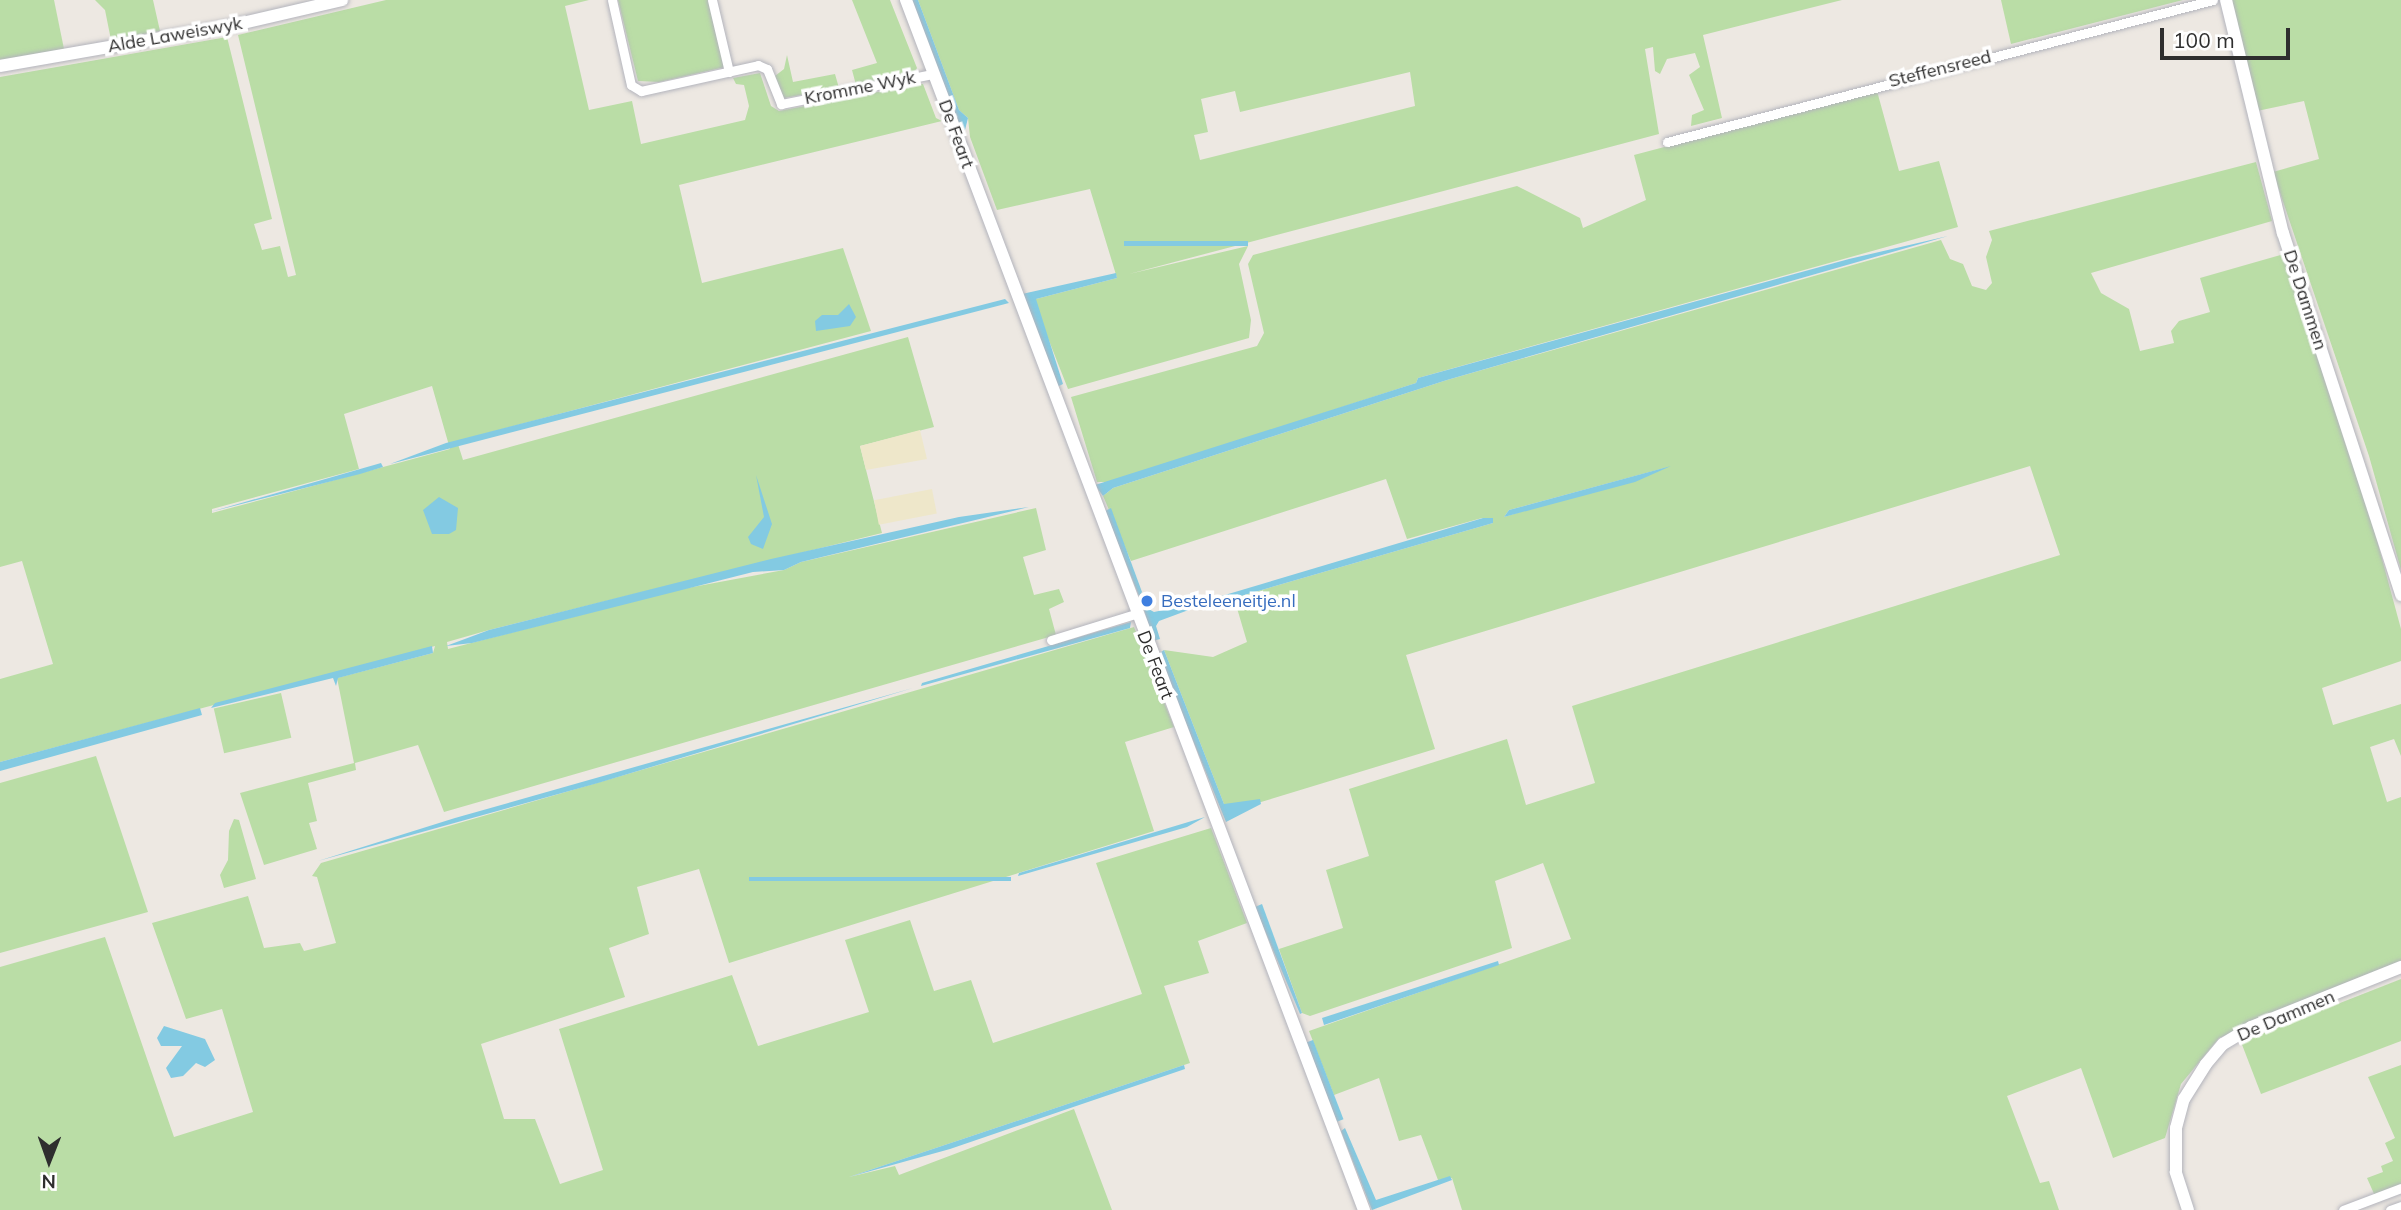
<!DOCTYPE html>
<style>
body{margin:0}
#map{position:relative;width:2401px;height:1210px;overflow:hidden;background:#ede8e2;font-family:Mulish,sans-serif}
div>[style]{position:absolute}
.green>*{inset:0;background:#badda6;transform-origin:0 0}
.sand>*{inset:0;background:#eee7ca;transform-origin:0 0}
.water>*{inset:0;background:#83cae2;transform-origin:0 0}
.roads{filter:drop-shadow(0 0 2px #b3b4bc) drop-shadow(0 0 2px #b3b4bc)}
.street>*{height:9px;margin:-4.5px;padding:0 4.5px;transform-origin:4.5px;border-radius:4.5px;background:#fff}
.secondary>*{height:12px;margin:-6px;padding:0 6px;transform-origin:6px;border-radius:6px;background:#fff}
.dots>*{width:19px;height:19px;translate:-50% -50%;box-sizing:border-box;border:4px solid #fff;border-radius:50%}
span{translate:-50% -50%;white-space:nowrap;text-align:center;line-height:1.15;-webkit-text-stroke:7px #fff;paint-order:stroke}
.street-label{font-size:18px;color:#2e2e2e}
.shop-label{font-size:18px;color:#366cbe}
.left{translate:0 -50%;text-align:left}
.north{position:absolute;left:14px;top:1126px;width:70px;height:70px;-webkit-text-stroke:5px #fff;paint-order:stroke;rotate:181deg;font-size:19px;font-weight:700;line-height:28px;text-align:center;color:#2e2e2e}
.north::after{content:'';display:block;margin:auto;width:24px;height:32px;background:#2e2e2e;clip-path:polygon(50% 0,100% 100%,50% 72%,0 100%)}
.scale{position:absolute;left:2160px;top:28px;width:130px;height:32px;box-sizing:border-box;border:4px solid #2e2e2e;border-top:0;padding-left:9px;font-size:21px;line-height:24px;white-space:nowrap;color:#2e2e2e;-webkit-text-stroke:5px #fff;paint-order:stroke}
</style>
<div id="map">
<div class="green">
<div style="clip-path:polygon(0 0,54px 0,64px 49px,0 63px)"></div>
<div style="clip-path:polygon(95px 0,153px 0,160px 31px,111px 40px,105px 10px)"></div>
<div style="clip-path:polygon(evenodd,386px 0,589px 0,565px 6px,589px 110px,632px 101px,641px 144px,745px 120px,749px 106px,744px 85px,736px 84px,733px 78px,760px 73px,771px 106px,779px 111px,919px 84px,923px 84px,936px 118px,942px 121px,679px 185px,702px 283px,843px 248px,871px 331px,457px 441px,463px 460px,908px 337px,934px 427px,860px 446px,882px 533px,489px 630px,447px 642px,448px 649px,682px 589px,784px 570px,801px 562px,1036px 508px,1046px 550px,1023px 557px,1034px 595px,1059px 589px,1064px 602px,1049px 609px,1056px 635px,444px 812px,418px 745px,355px 763px,356px 770px,308px 783px,317px 821px,309px 823px,317px 849px,264px 865px,240px 793px,354px 763px,337px 678px,433px 653px,435px 646px,0 762px,0 679px,53px 664px,22px 561px,0 567px,0 77px,227px 37px,272px 219px,254px 224px,262px 250px,280px 246px,288px 277px,296px 275px,238px 35px,386px 0,432px 386px,450px 449px,212px 513px,212px 509px,359px 469px,344px 414px,432px 386px)"></div>
<div style="clip-path:polygon(618px 0,712px 0,725px 67px,659px 82px,638px 81px)"></div>
<div style="clip-path:polygon(852px 0,890px 0,917px 68px,914px 73px,856px 85px,852px 70px,877px 63px)"></div>
<div style="clip-path:polygon(evenodd,918px 0,1842px 0,1703px 35px,1722px 118px,1691px 126px,1692px 115px,1704px 110px,1689px 75px,1700px 67px,1695px 53px,1667px 59px,1660px 74px,1655px 71px,1653px 47px,1645px 49px,1659px 134px,1129px 274px,1248px 246px,1239px 264px,1251px 320px,1249px 338px,1068px 389px,1035px 305px,1036px 299px,1117px 278px,1090px 189px,997px 210px,970px 137px,968px 118px,959px 110px,918px 0,1410px 72px,1415px 106px,1200px 160px,1194px 135px,1208px 132px,1201px 99px,1235px 91px,1240px 112px,1410px 72px)"></div>
<div style="clip-path:polygon(2001px 0,2183px 0,2011px 44px)"></div>
<div style="clip-path:polygon(2230px 0,2401px 0,2401px 570px,2369px 456px,2273px 172px,2319px 159px,2304px 101px,2257px 111px)"></div>
<div style="clip-path:polygon(787px 55px,793px 82px,835px 74px,839px 88px,784px 98px,775px 76px,784px 69px)"></div>
<div style="clip-path:polygon(1877px 91px,1899px 171px,1939px 161px,1958px 227px,1418px 378px,1416px 383px,1111px 482px,1097px 482px,1071px 397px,1257px 346px,1264px 333px,1248px 264px,1253px 255px,1517px 186px,1580px 218px,1583px 228px,1646px 200px,1634px 155px)"></div>
<div style="clip-path:polygon(evenodd,2256px 162px,2272px 221px,2091px 273px,2101px 293px,2129px 309px,2140px 351px,2174px 343px,2171px 331px,2179px 321px,2210px 312px,2200px 278px,2284px 254px,2358px 470px,2401px 629px,2401px 661px,2322px 688px,2333px 725px,2401px 704px,2401px 756px,2394px 739px,2370px 747px,2387px 802px,2401px 797px,2401px 961px,2219px 1038px,2181px 1084px,2165px 1138px,2113px 1158px,2081px 1068px,2007px 1096px,2040px 1183px,2049px 1181px,2059px 1210px,1462px 1210px,1452px 1178px,1438px 1180px,1421px 1135px,1399px 1141px,1379px 1078px,1334px 1095px,1309px 1031px,1571px 939px,1543px 863px,1495px 881px,1512px 948px,1310px 1016px,1302px 1013px,1279px 949px,1343px 928px,1326px 870px,1369px 856px,1349px 789px,1507px 739px,1526px 805px,1595px 783px,1572px 706px,2060px 555px,2030px 466px,1406px 655px,1435px 749px,1261px 802px,1232px 805px,1224px 804px,1164px 650px,1213px 657px,1247px 642px,1234px 598px,1493px 523px,1482px 518px,1407px 539px,1386px 479px,1131px 561px,1103px 496px,1113px 488px,1447px 380px,1941px 240px,1950px 259px,1963px 264px,1972px 286px,1986px 290px,1992px 283px,1986px 257px,1992px 240px,1989px 231px,2256px 162px,1668px 467px,1504px 517px,1509px 510px,1668px 467px)"></div>
<div style="clip-path:polygon(1134px 627px,1174px 727px,1125px 742px,1154px 831px,729px 963px,699px 869px,637px 887px,649px 934px,609px 948px,625px 997px,481px 1044px,504px 1119px,535px 1119px,560px 1184px,566px 1182px,603px 1170px,559px 1029px,732px 975px,758px 1046px,869px 1012px,845px 940px,910px 920px,934px 991px,971px 980px,993px 1043px,1142px 994px,1096px 863px,1211px 828px,1247px 923px,1198px 941px,1209px 973px,1164px 986px,1190px 1063px,849px 1177px,895px 1166px,899px 1175px,1074px 1109px,1112px 1210px,0 1210px,0 967px,105px 937px,174px 1137px,253px 1112px,222px 1009px,186px 1019px,152px 923px,248px 896px,264px 948px,300px 943px,304px 951px,336px 943px,317px 877px,312px 876px,321px 863px)"></div>
<div style="left:281px;top:693px;width:46px;height:69px;rotate:77deg"></div>
<div style="clip-path:polygon(96px 756px,148px 912px,0 953px,0 783px)"></div>
<div style="clip-path:polygon(234px 819px,239px 820px,256px 879px,224px 888px,220px 875px,228px 860px,229px 831px)"></div>
<div style="clip-path:polygon(2401px 979px,2401px 1041px,2261px 1094px,2241px 1042px)"></div>
<div style="clip-path:polygon(2401px 1065px,2401px 1186px,2375px 1196px,2367px 1178px,2383px 1172px,2381px 1166px,2393px 1161px,2385px 1143px,2395px 1138px,2368px 1077px)"></div>
</div>
<div class="sand">
<div style="clip-path:polygon(920px 430px,927px 459px,866px 470px,860px 446px)"></div>
<div style="left:932px;top:489px;width:25px;height:59px;rotate:79deg"></div>
</div>
<div class="water">
<div style="clip-path:polygon(910px 0,918px 0,959px 110px,968px 118px,965px 130px,959px 132px)"></div>
<div style="clip-path:polygon(1948px 236px,1447px 380px,1113px 488px,1103px 496px,1095px 485px,1416px 383px,1418px 378px,1849px 259px)"></div>
<div style="left:1248px;top:241px;width:5px;height:124px;rotate:90deg"></div>
<div style="clip-path:polygon(1116px 273px,1117px 278px,1036px 299px,1063px 384px,1057px 387px,1022px 294px)"></div>
<div style="clip-path:polygon(1005px 299px,1009px 303px,390px 464px,446px 443px)"></div>
<div style="clip-path:polygon(849px 304px,856px 317px,850px 326px,816px 331px,815px 321px,822px 315px,838px 315px)"></div>
<div style="clip-path:polygon(381px 463px,383px 467px,360px 474px,210px 512px)"></div>
<div style="clip-path:polygon(1671px 466px,1635px 482px,1504px 517px,1509px 510px)"></div>
<div style="clip-path:polygon(756px 475px,772px 524px,763px 549px,751px 544px,748px 537px,764px 517px)"></div>
<div style="clip-path:polygon(439px 497px,458px 508px,456px 530px,449px 534px,432px 534px,423px 510px)"></div>
<div style="clip-path:polygon(1029px 507px,801px 562px,784px 570px,753px 572px,472px 643px,446px 646px,489px 630px,771px 559px,959px 517px)"></div>
<div style="clip-path:polygon(1111px 508px,1142px 592px,1139px 596px,1105px 511px)"></div>
<div style="clip-path:polygon(1483px 518px,1493px 518px,1493px 523px,1234px 598px,1198px 603px)"></div>
<div style="clip-path:polygon(1191px 604px,1194px 608px,1159px 621px,1156px 626px,1160px 639px,1153px 641px,1143px 606px,1154px 612px)"></div>
<div style="clip-path:polygon(1131px 622px,1130px 628px,921px 686px,922px 683px)"></div>
<div style="clip-path:polygon(432px 646px,433px 653px,338px 678px,336px 686px,333px 678px,211px 708px,215px 703px)"></div>
<div style="clip-path:polygon(1164px 650px,1224px 804px,1260px 799px,1261px 804px,1226px 822px,1158px 654px)"></div>
<div style="clip-path:polygon(913px 688px,598px 783px,318px 861px,455px 818px)"></div>
<div style="clip-path:polygon(200px 708px,202px 715px,0 771px,0 762px)"></div>
<div style="clip-path:polygon(1205px 817px,1187px 827px,1018px 876px,1019px 873px)"></div>
<div style="left:1011px;top:877px;width:4px;height:262px;rotate:90deg"></div>
<div style="clip-path:polygon(1262px 904px,1302px 1013px,1300px 1014px,1255px 907px)"></div>
<div style="clip-path:polygon(1498px 961px,1499px 965px,1324px 1025px,1322px 1018px)"></div>
<div style="clip-path:polygon(164px 1026px,205px 1039px,215px 1060px,205px 1067px,196px 1063px,183px 1076px,171px 1078px,166px 1068px,182px 1046px,161px 1046px,157px 1038px)"></div>
<div style="left:1313px;top:1040px;width:85px;height:7px;rotate:69deg"></div>
<div style="clip-path:polygon(1184px 1065px,1185px 1069px,950px 1149px,849px 1177px)"></div>
<div style="clip-path:polygon(1345px 1128px,1376px 1200px,1450px 1176px,1452px 1180px,1372px 1210px,1341px 1131px)"></div>
</div>
<div class="roads">
<div class="street">
<div style="left:612px;top:0;width:87px;rotate:77.4deg"></div>
<div style="left:631px;top:85px;width:12px;rotate:31deg"></div>
<div style="left:641px;top:91px;width:120px;rotate:-12.5deg"></div>
<div style="left:758px;top:65px;width:10px;rotate:24deg"></div>
<div style="left:767px;top:69px;width:38px;rotate:68deg"></div>
<div style="left:781px;top:104px;width:155px;rotate:-11.2deg"></div>
<div style="left:712px;top:0;width:74px;rotate:76.7deg"></div>
<div style="left:1667px;top:142px;width:564px;rotate:-14.58deg"></div>
<div style="left:1051px;top:640px;width:88px;rotate:-17.2deg"></div>
<div style="left:2343px;top:1210px;width:62px;rotate:-20.8deg"></div>
<div style="left:2390px;top:1210px;width:12px;rotate:-20deg"></div>
</div>
<div class="secondary">
<div style="left:906px;top:0;width:1294px;rotate:69.27deg"></div>
<div style="left:2226px;top:0;width:240px;rotate:76.3deg"></div>
<div style="left:2283px;top:233px;width:381px;rotate:71.9deg"></div>
<div style="left:0;top:66px;width:238px;rotate:-9.9deg"></div>
<div style="left:234px;top:25px;width:111px;rotate:-13deg"></div>
<div style="left:2188px;top:1210px;width:40px;rotate:-108deg"></div>
<div style="left:2176px;top:1172px;width:44px;rotate:-90deg"></div>
<div style="left:2176px;top:1128px;width:30px;rotate:-75deg"></div>
<div style="left:2184px;top:1099px;width:41px;rotate:-57.8deg"></div>
<div style="left:2206px;top:1064px;width:26px;rotate:-50deg"></div>
<div style="left:2223px;top:1044px;width:33px;rotate:-31deg"></div>
<div style="left:2251px;top:1027px;width:162px;rotate:-21.8deg"></div>
</div>
</div>
<div class="dots">
<div style="left:1147px;top:601px;background:#3f7fe0"></div>
</div>
<div class="street-label">
<span style="left:175px;top:35px;rotate:-10deg">Alde Laweiswyk</span>
<span style="left:1940px;top:69px;rotate:-14deg">Steffensreed</span>
<span style="left:860px;top:88px;rotate:-11deg">Kromme Wyk</span>
<span style="left:956px;top:134px;rotate:70deg">De Feart</span>
<span style="left:2305px;top:300px;rotate:72deg">De Dammen</span>
<span style="left:1155px;top:665px;rotate:69deg">De Feart</span>
<span style="left:2286px;top:1016px;rotate:-23deg">De Dammen</span>
</div>
<div class="shop-label">
<span class="left" style="left:1161px;top:601px">Besteleeneitje.nl</span>
</div>
<div class="north">N</div>
<div class="scale">100 m</div>
</div>
